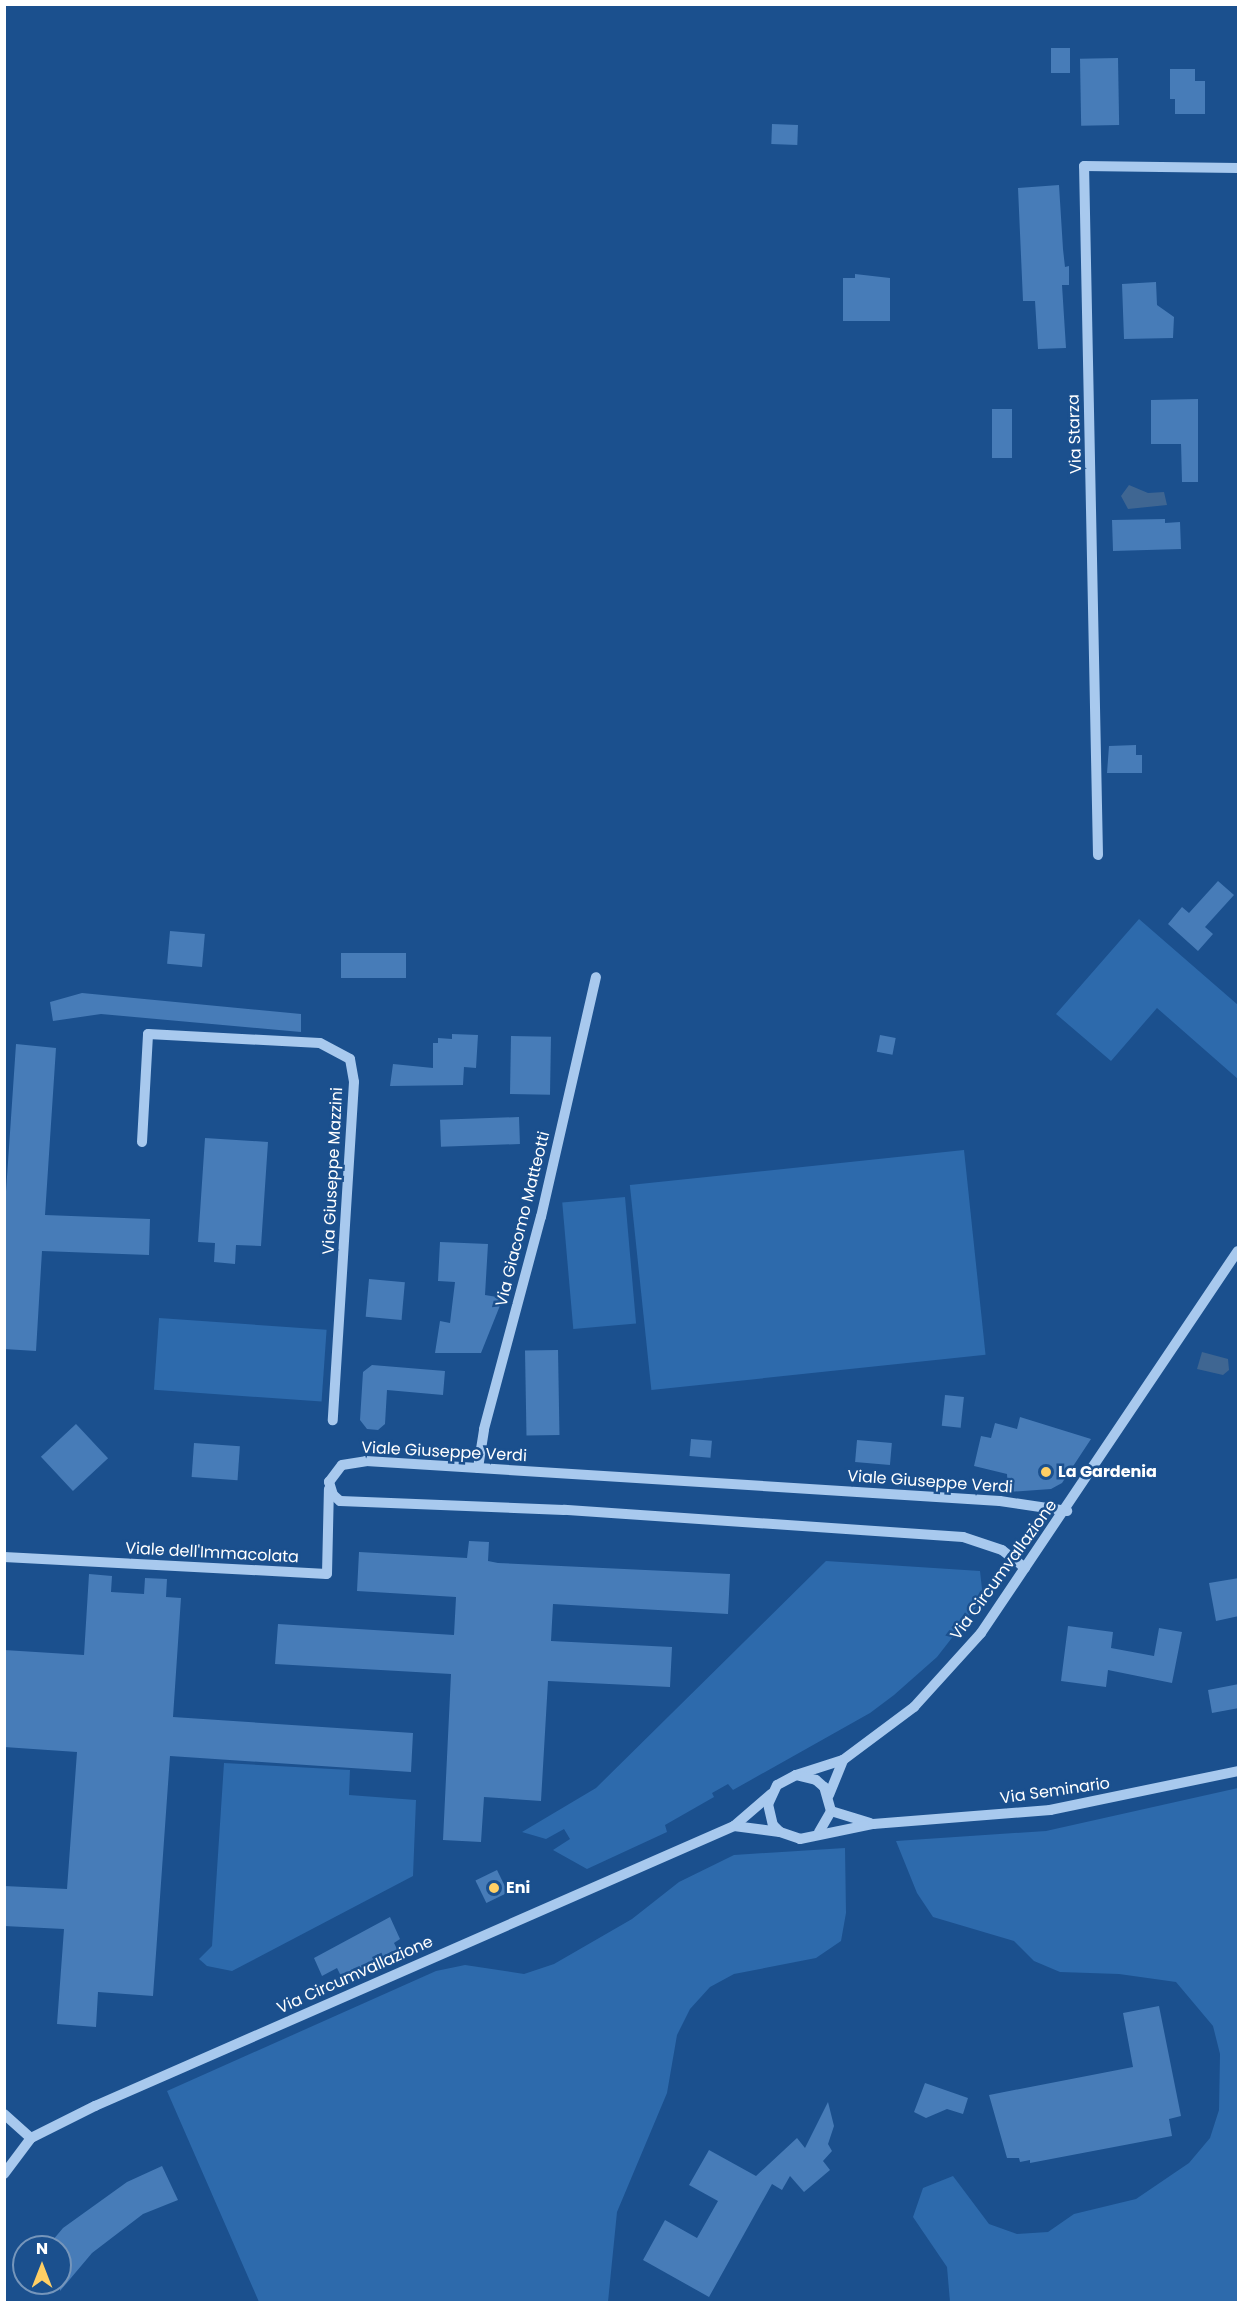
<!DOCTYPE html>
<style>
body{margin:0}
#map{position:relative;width:1243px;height:2307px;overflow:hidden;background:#1b508e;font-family:Poppins,sans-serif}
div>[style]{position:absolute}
.green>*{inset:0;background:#2d6aac;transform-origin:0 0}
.water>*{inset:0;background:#3f6692}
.building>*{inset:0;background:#477cb8;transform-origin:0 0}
.minor>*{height:10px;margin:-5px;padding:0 5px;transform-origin:5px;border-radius:5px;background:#a8c9ee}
.dots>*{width:16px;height:16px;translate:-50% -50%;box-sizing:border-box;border:3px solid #1b508e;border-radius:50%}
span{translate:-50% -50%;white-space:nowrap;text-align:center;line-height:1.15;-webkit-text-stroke:5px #1b508e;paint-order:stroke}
.street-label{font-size:16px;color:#fff}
.poi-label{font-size:16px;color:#fff;font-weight:700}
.left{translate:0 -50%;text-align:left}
.frame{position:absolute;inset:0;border:6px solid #fff;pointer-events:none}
.north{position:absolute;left:12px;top:2235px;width:60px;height:60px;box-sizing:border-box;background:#1b508e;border:2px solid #7696bb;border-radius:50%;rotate:0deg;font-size:16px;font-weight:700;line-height:24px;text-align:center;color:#fff}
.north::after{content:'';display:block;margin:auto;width:21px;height:27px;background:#ffcf65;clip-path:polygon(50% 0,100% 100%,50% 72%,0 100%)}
</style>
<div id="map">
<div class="green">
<div style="clip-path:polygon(1139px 919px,1238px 1005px,1238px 1079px,1157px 1008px,1111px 1061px,1056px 1014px)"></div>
<div style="left:964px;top:1150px;width:206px;height:336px;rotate:84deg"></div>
<div style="left:625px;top:1197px;width:127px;height:63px;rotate:85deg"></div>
<div style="left:159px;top:1318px;width:168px;height:72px;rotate:4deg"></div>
<div style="clip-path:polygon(826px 1561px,980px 1571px,983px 1598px,937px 1657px,894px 1695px,870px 1713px,733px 1790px,728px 1784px,712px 1793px,714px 1797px,665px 1825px,667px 1832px,587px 1869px,553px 1850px,570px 1839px,564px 1829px,546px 1839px,522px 1832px,596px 1788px)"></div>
<div style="clip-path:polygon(224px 1763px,350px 1770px,349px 1795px,416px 1800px,413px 1876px,232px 1971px,207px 1966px,199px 1959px,212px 1946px)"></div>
<div style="clip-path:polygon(1238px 1788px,1238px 2302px,950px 2302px,947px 2267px,913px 2217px,923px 2188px,953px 2176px,989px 2224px,1017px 2234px,1048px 2232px,1074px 2214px,1136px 2199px,1189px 2163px,1210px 2138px,1219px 2110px,1220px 2054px,1213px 2026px,1176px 1982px,1119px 1974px,1060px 1972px,1034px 1961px,1014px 1941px,933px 1917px,917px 1893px,896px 1841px,1046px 1831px)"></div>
<div style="clip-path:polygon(845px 1848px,846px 1913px,841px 1941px,816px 1958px,734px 1974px,710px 1987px,690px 2009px,677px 2035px,667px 2093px,617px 2212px,608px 2302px,259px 2302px,167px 2091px,436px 1971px,465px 1965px,524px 1974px,554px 1964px,632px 1919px,679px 1882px,734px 1855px)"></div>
</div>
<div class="water">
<div style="clip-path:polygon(1129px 485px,1148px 493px,1164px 492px,1167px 505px,1128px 509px,1121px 496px)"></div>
<div style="clip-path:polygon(1202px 1352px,1228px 1359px,1229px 1370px,1223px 1375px,1197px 1369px)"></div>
</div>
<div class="building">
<div style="left:1051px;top:48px;width:19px;height:25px"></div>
<div style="left:1118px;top:58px;width:67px;height:38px;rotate:89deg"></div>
<div style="clip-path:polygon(1170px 69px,1195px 69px,1195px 81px,1205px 81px,1205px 114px,1175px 114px,1175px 99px,1170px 99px)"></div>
<div style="left:772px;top:124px;width:26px;height:20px;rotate:2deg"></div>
<div style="clip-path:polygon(1059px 185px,1063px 249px,1065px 267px,1069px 266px,1069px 285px,1062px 285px,1066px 348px,1038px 349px,1035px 301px,1023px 301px,1018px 188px)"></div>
<div style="clip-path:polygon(855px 274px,890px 278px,890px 321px,843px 321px,843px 278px,855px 278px)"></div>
<div style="clip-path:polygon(1156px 282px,1157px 305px,1174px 317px,1173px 338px,1124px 339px,1122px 284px)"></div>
<div style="clip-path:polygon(1198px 399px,1198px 482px,1182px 482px,1181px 444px,1151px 444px,1151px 400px)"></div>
<div style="left:992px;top:409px;width:20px;height:49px"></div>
<div style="clip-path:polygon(1165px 519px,1165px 523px,1180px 522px,1181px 549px,1113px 551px,1112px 520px)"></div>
<div style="clip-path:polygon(1136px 745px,1136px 755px,1142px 755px,1142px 773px,1107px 773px,1109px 746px)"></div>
<div style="clip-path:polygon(1218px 881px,1234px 895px,1205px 927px,1213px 934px,1198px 951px,1168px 924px,1182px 907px,1189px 913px)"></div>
<div style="left:170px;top:931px;width:35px;height:33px;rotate:5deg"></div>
<div style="left:341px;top:953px;width:65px;height:25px"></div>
<div style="clip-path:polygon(82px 993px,301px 1014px,301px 1032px,101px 1014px,53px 1021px,50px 1002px)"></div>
<div style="clip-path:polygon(452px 1034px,478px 1035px,476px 1068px,464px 1067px,463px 1085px,390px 1086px,393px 1064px,433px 1068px,433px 1043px,438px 1043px,438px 1038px,452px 1039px)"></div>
<div style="left:880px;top:1035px;width:16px;height:17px;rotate:11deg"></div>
<div style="left:511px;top:1036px;width:40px;height:58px;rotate:1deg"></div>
<div style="clip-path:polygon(16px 1044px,56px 1048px,45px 1215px,150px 1219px,149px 1255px,42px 1251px,36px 1351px,4px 1349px,4px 1221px)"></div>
<div style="left:519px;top:1117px;width:27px;height:79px;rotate:88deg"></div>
<div style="clip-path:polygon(205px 1138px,268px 1142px,261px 1246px,236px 1245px,235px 1264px,214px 1262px,215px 1243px,198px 1242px)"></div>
<div style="clip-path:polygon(440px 1242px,488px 1244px,485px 1295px,503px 1298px,481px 1353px,435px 1353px,440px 1321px,450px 1323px,455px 1282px,438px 1281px)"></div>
<div style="left:369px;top:1279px;width:36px;height:38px;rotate:5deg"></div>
<div style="left:558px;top:1350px;width:85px;height:33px;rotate:89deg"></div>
<div style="clip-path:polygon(372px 1365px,445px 1371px,443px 1395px,387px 1390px,385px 1424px,378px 1430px,367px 1429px,360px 1420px,363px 1372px)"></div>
<div style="left:945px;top:1395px;width:19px;height:31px;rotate:6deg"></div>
<div style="clip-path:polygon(1020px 1417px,1091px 1439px,1062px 1483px,1051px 1489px,1008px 1492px,1007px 1474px,974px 1466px,981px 1436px,991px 1438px,995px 1423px,1017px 1429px)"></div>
<div style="left:76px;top:1424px;width:47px;height:48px;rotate:47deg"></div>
<div style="left:691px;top:1439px;width:21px;height:17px;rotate:5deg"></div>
<div style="left:857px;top:1440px;width:35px;height:22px;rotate:5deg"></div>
<div style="left:194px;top:1443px;width:46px;height:34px;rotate:4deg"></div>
<div style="clip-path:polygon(469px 1541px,489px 1542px,488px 1561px,498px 1563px,730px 1574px,728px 1614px,553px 1604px,551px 1641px,672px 1647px,670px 1687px,548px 1681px,541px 1801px,484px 1797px,481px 1842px,443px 1840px,451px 1674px,275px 1664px,278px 1624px,454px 1635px,456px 1597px,357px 1591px,359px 1552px,467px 1558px)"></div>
<div style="clip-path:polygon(89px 1574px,112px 1576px,111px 1592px,144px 1594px,145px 1578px,167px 1579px,166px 1597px,181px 1598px,173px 1717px,413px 1733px,411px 1772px,170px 1756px,153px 1996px,98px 1992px,96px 2027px,57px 2024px,64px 1929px,4px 1926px,4px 1886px,67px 1889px,77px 1752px,4px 1747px,4px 1650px,84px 1655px)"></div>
<div style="clip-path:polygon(1239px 1578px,1239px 1616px,1216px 1621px,1209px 1583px)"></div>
<div style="clip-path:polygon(1068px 1626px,1113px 1632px,1111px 1648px,1154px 1656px,1159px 1628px,1182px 1632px,1172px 1683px,1108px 1670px,1106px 1687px,1061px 1681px)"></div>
<div style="clip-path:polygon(1239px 1684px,1239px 1708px,1212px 1713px,1208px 1690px)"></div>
<div style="left:497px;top:1870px;width:25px;height:24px;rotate:64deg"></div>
<div style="clip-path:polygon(390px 1917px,400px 1939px,394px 1943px,398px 1951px,342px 1978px,337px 1968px,322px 1976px,314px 1958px)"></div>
<div style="clip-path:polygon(1159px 2006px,1181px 2116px,1169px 2119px,1172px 2136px,1030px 2163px,1030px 2160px,1020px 2162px,1019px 2158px,1007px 2158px,989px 2095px,1133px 2067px,1123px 2013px)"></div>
<div style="clip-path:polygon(925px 2083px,968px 2098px,963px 2114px,947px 2109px,926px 2118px,914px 2112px)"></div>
<div style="clip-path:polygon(828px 2102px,834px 2126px,828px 2144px,832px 2151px,823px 2161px,830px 2170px,804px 2192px,790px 2176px,782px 2190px,772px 2184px,709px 2297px,643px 2260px,665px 2220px,697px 2238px,718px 2201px,689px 2185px,709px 2150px,756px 2176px,797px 2138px,805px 2148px)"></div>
<div style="clip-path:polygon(162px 2166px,178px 2200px,143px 2214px,92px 2253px,60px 2291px,60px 2247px,47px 2247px,63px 2228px,127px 2182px)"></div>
</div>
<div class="minor">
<div style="left:1098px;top:855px;width:689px;rotate:-91.16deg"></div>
<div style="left:1084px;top:166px;width:154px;rotate:0.7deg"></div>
<div style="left:142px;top:1142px;width:108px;rotate:-86.8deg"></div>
<div style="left:148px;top:1034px;width:172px;rotate:3deg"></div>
<div style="left:320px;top:1043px;width:34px;rotate:28deg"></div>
<div style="left:350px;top:1059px;width:23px;rotate:80deg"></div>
<div style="left:354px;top:1082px;width:339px;rotate:93.6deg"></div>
<div style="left:478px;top:1468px;width:39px;rotate:-81deg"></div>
<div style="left:484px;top:1429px;width:220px;rotate:-75deg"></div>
<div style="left:541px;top:1217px;width:246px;rotate:-77.1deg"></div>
<div style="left:4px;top:1557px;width:323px;rotate:3deg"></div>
<div style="left:327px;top:1574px;width:85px;rotate:-88.7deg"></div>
<div style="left:1025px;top:1568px;width:29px;rotate:-142deg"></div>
<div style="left:1002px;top:1550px;width:41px;rotate:-161.6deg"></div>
<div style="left:963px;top:1537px;width:400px;rotate:-176.1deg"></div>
<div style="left:564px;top:1510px;width:224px;rotate:-177.7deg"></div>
<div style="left:340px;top:1501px;width:9px;rotate:-139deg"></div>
<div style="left:333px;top:1495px;width:14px;rotate:-107deg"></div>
<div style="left:329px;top:1482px;width:21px;rotate:-53deg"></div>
<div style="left:342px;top:1465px;width:24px;rotate:-9deg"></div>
<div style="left:366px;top:1461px;width:635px;rotate:3.61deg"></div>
<div style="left:1000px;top:1501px;width:68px;rotate:8.5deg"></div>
<div style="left:796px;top:1775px;width:49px;rotate:-17.7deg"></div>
<div style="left:843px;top:1760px;width:89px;rotate:-36.7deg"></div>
<div style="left:914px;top:1707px;width:100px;rotate:-47.8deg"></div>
<div style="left:981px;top:1633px;width:460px;rotate:-56.1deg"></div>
<div style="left:829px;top:1795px;width:38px;rotate:-68deg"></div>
<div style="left:831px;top:1811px;width:41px;rotate:17.1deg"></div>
<div style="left:734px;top:1826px;width:46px;rotate:7.4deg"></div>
<div style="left:819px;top:1832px;width:24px;rotate:-60deg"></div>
<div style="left:831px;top:1811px;width:25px;rotate:-106deg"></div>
<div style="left:824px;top:1787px;width:11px;rotate:-139deg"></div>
<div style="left:816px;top:1780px;width:21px;rotate:-166deg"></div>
<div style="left:796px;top:1775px;width:21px;rotate:152deg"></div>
<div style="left:777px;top:1785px;width:21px;rotate:115deg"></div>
<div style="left:768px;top:1804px;width:22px;rotate:77deg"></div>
<div style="left:773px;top:1825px;width:10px;rotate:45deg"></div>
<div style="left:780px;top:1832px;width:21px;rotate:19deg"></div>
<div style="left:800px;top:1839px;width:75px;rotate:-11.6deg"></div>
<div style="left:873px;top:1824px;width:178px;rotate:-4.5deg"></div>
<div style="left:1050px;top:1810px;width:192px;rotate:-11.7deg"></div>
<div style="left:4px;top:2114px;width:36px;rotate:42deg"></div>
<div style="left:4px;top:2174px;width:45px;rotate:-53.1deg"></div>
<div style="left:31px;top:2138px;width:72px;rotate:-26.6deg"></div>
<div style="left:95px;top:2106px;width:698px;rotate:-23.66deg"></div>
<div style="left:734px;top:1826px;width:49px;rotate:-40.9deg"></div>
</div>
<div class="dots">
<div style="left:1046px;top:1472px;background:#ffcf65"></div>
<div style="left:494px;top:1888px;background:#ffcf65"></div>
</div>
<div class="street-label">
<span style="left:1075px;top:434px;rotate:-92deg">Via Starza</span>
<span style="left:333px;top:1171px;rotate:-87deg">Via Giuseppe Mazzini</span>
<span style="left:523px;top:1219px;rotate:-76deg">Via Giacomo Matteotti</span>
<span style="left:444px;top:1452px;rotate:3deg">Viale Giuseppe Verdi</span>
<span style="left:930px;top:1482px;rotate:4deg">Viale Giuseppe Verdi</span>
<span style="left:212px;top:1553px;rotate:3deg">Viale dell'Immacolata</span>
<span style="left:1004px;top:1570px;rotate:-54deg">Via Circumvallazione</span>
<span style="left:1055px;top:1791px;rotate:-8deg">Via Seminario</span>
<span style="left:355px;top:1975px;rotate:-24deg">Via Circumvallazione</span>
</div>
<div class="poi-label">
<span class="left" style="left:1058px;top:1472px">La Gardenia</span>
<span class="left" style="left:506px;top:1888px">Eni</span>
</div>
<div class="frame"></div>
<div class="north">N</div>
</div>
